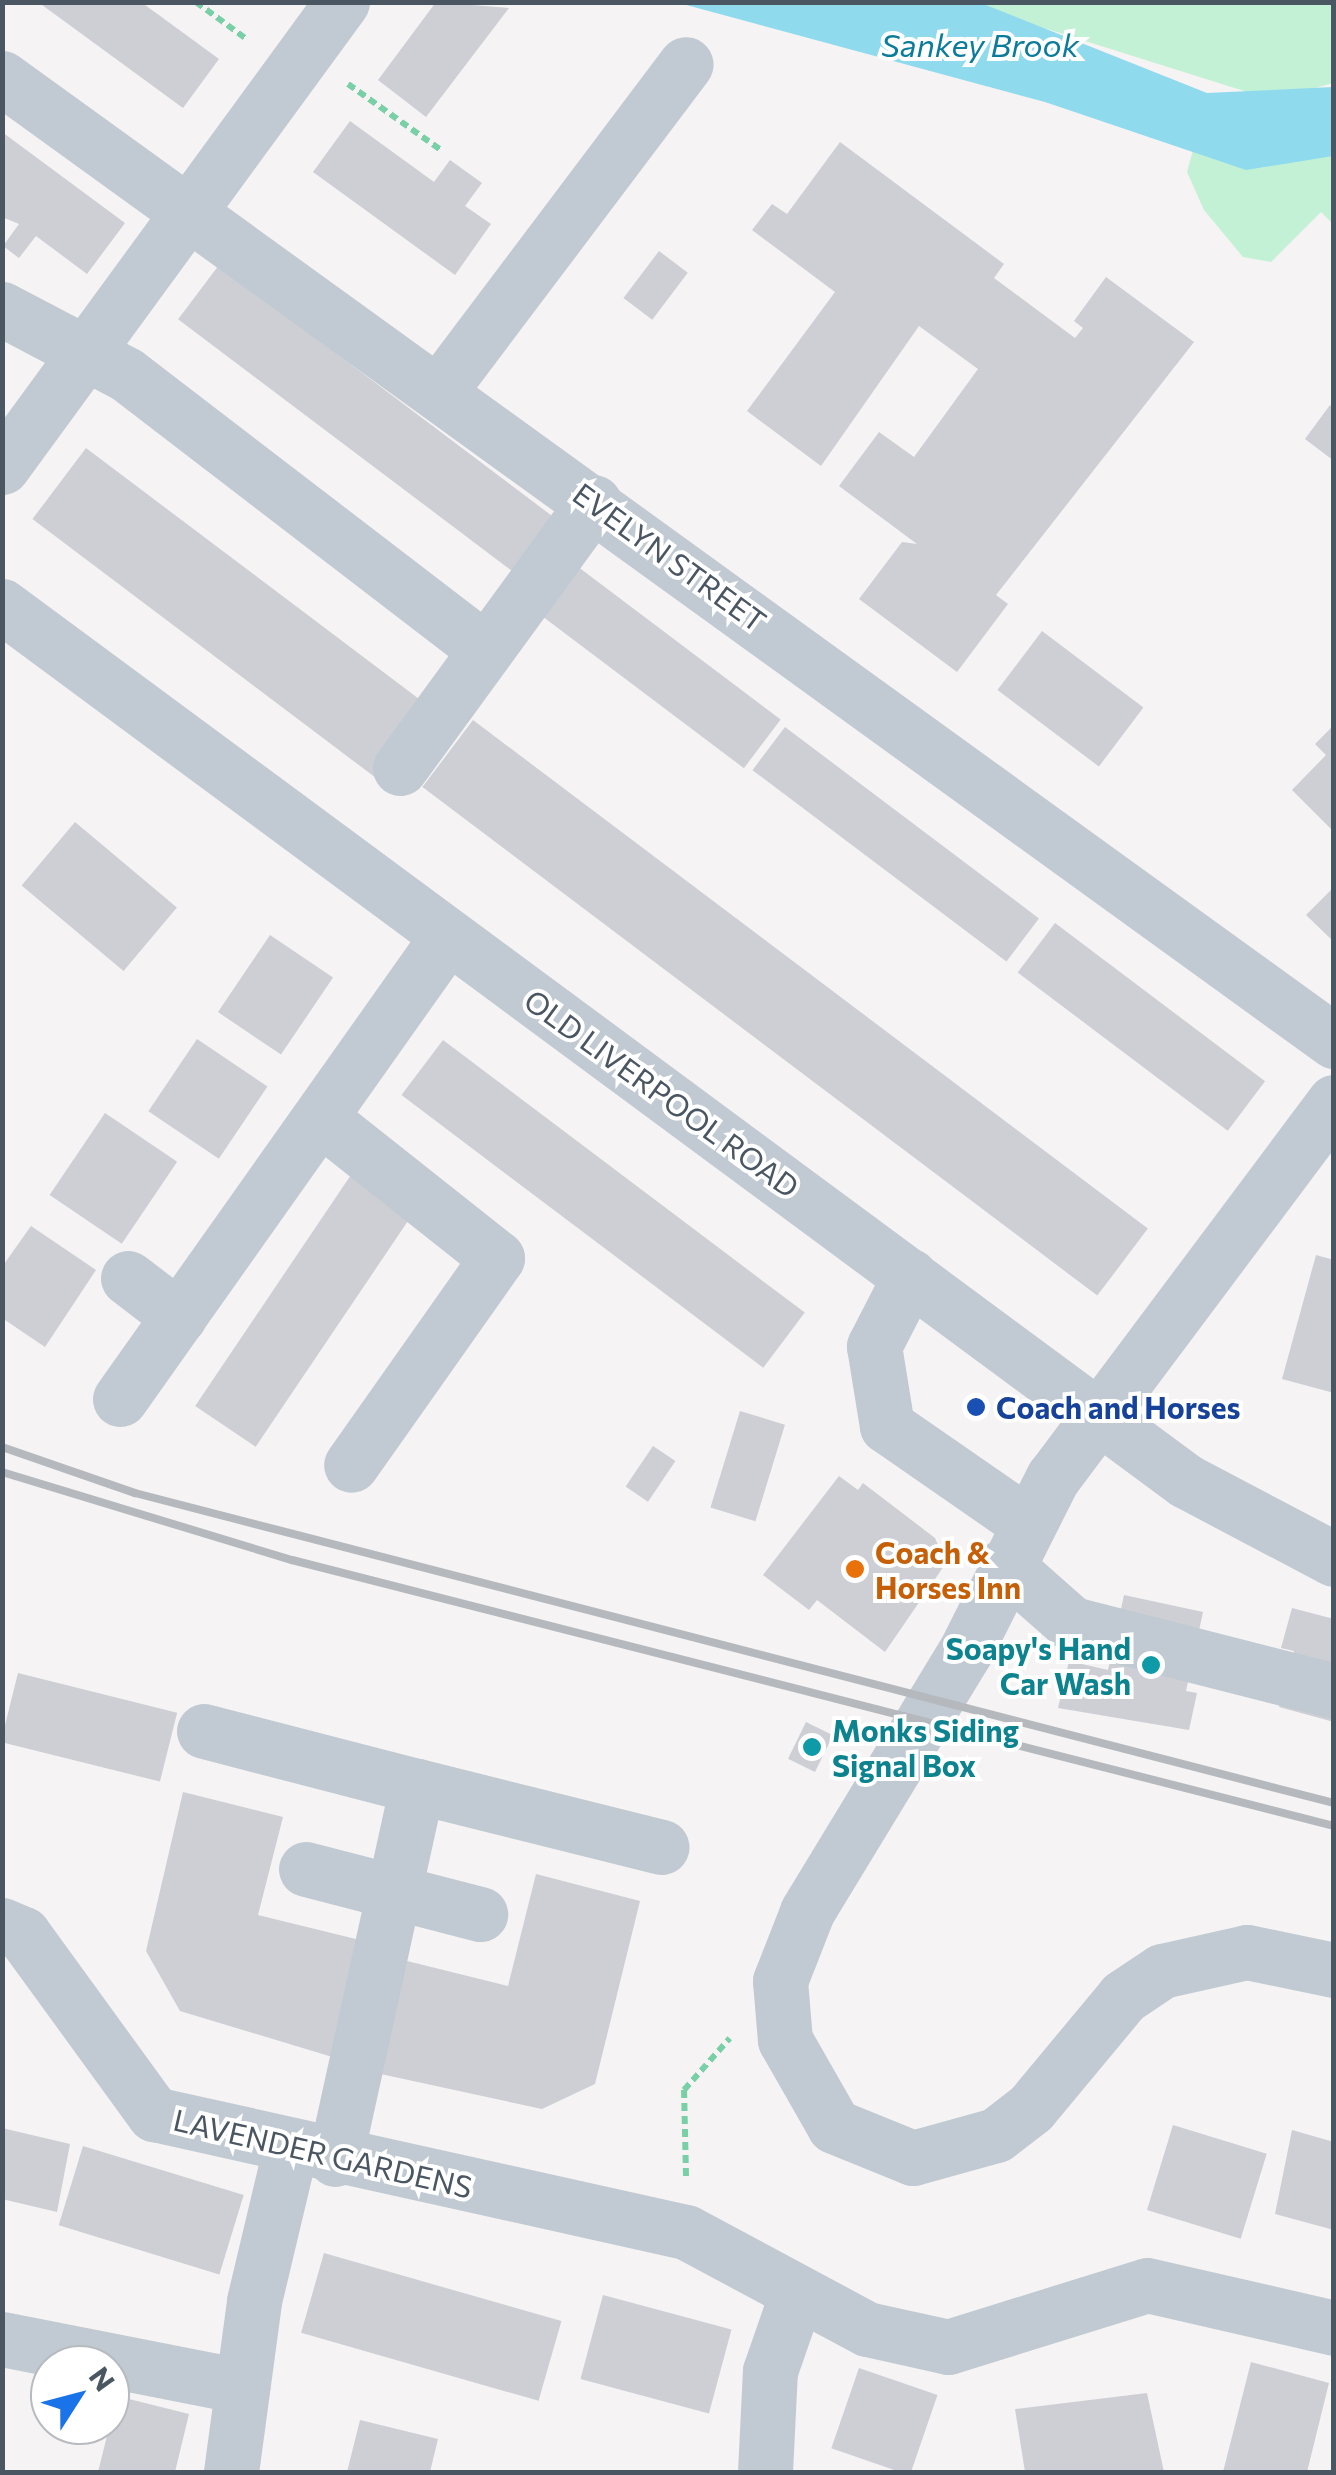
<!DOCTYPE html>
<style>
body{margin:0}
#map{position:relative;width:1336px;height:2475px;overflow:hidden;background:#f5f3f3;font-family:Commissioner,sans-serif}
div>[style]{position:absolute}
.green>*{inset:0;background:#c3f1d5}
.water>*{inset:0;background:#90daee}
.building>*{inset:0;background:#cdcfd5;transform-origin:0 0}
.path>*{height:6px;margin-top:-3px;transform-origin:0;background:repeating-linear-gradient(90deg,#7ad0a6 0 8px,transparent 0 13px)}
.minor>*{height:55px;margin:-27.5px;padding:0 27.5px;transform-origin:27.5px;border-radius:27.5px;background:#c1cad2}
.rail>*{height:8px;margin:-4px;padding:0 4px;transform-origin:4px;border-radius:4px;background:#b5b8bd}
.dots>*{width:28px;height:28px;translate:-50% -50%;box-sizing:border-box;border:5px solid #fff;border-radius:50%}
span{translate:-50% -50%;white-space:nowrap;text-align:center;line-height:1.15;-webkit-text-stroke:8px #fff;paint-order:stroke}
.street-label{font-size:30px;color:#4a5661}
.transit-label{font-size:30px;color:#164399;font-weight:700}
.left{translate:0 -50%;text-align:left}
.food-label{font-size:30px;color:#c56008;font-weight:700}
.culture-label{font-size:30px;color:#0d838f;font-weight:700}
.right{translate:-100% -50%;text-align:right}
.water-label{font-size:32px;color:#0c7c9b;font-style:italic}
.frame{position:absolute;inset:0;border:5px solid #4a5661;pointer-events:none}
.north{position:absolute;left:30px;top:2345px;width:100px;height:100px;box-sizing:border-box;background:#fff;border:2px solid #b7bbc0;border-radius:50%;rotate:54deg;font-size:28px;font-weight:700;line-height:40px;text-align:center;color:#4a5661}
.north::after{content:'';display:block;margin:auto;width:35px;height:45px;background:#1a73e8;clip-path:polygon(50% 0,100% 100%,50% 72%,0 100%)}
</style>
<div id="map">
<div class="green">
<div style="clip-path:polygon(964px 3px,1333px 3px,1333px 83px,1273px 100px)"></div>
<div style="clip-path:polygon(1196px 139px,1333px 142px,1333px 224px,1321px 212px,1271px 262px,1243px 257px,1204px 210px,1187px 172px)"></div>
</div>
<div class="water">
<div style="clip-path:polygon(679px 3px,981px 3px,1207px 93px,1333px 87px,1333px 156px,1246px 170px,1045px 102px)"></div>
</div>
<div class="building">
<div style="clip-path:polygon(38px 2px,141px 2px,219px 59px,183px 108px)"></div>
<div style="clip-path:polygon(436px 2px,509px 8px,426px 117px,378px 80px)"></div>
<div style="clip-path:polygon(350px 121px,434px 182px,450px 160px,482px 183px,465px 206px,491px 224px,455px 275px,313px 172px)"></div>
<div style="clip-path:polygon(2px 132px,125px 223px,87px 274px,36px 236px,19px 258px,3px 246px,19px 224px,2px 217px)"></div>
<div style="clip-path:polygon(840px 142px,1004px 264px,994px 278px,1075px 338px,1083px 328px,1074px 321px,1106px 277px,1194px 342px,996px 595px,1008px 604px,957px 672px,859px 599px,902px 542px,917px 544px,839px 486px,879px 432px,914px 457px,978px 369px,919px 326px,821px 466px,747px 411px,835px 292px,752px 230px,772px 204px,787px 214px)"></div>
<div style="left:659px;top:251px;width:36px;height:59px;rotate:37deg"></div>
<div style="left:219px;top:265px;width:440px;height:68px;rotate:37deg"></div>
<div style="clip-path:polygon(1330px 405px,1334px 408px,1334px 461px,1305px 439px)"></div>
<div style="left:86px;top:448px;width:437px;height:89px;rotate:37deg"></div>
<div style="left:569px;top:560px;width:265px;height:61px;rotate:37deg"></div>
<div style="left:1042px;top:631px;width:127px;height:74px;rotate:37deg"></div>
<div style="left:473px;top:720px;width:845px;height:84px;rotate:37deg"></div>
<div style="clip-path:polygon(1334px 725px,1334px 832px,1292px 790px,1326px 755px,1315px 744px)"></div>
<div style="left:785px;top:727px;width:318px;height:54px;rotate:37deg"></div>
<div style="left:75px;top:822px;width:133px;height:83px;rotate:40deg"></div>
<div style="clip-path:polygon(1334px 887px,1334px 942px,1306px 915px)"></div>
<div style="left:1055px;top:923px;width:263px;height:62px;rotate:37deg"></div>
<div style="left:270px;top:935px;width:76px;height:93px;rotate:34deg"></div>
<div style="left:197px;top:1039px;width:85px;height:87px;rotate:34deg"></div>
<div style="left:443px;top:1040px;width:453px;height:69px;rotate:37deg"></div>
<div style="left:105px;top:1113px;width:87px;height:99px;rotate:34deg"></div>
<div style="left:359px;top:1163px;width:73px;height:293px;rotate:34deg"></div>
<div style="clip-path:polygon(31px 1226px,96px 1270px,45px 1347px,2px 1318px,2px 1267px)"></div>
<div style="clip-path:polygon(1316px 1255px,1334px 1260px,1334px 1393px,1282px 1379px)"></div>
<div style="left:740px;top:1411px;width:47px;height:101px;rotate:17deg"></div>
<div style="left:653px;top:1446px;width:27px;height:49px;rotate:34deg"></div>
<div style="clip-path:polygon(839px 1476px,858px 1490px,863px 1483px,935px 1538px,946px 1563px,885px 1652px,817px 1600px,809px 1610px,763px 1575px)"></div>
<div style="clip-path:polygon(1124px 1595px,1203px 1612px,1186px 1691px,1197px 1693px,1189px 1730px,1058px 1708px,1069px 1661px,1108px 1670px)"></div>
<div style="clip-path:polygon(1292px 1608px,1334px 1619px,1334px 1722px,1279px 1707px,1294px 1651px,1281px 1648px)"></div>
<div style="left:18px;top:1673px;width:164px;height:71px;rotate:14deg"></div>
<div style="left:806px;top:1722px;width:30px;height:41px;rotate:26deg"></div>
<div style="clip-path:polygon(183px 1792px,283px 1817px,258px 1915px,368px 1942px,339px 2059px,180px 2011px,146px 1951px)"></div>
<div style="clip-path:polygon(536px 1874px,640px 1901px,595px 2084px,542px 2109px,376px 2073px,403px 1960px,508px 1986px)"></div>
<div style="left:1173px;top:2125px;width:98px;height:89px;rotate:17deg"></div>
<div style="clip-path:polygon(2px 2128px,70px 2144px,57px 2212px,2px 2199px)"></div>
<div style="clip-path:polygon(1292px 2130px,1334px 2142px,1334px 2230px,1275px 2214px)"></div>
<div style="left:83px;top:2146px;width:168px;height:83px;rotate:17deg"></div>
<div style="left:324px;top:2253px;width:247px;height:83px;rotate:16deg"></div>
<div style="left:603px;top:2295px;width:133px;height:87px;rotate:15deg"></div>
<div style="clip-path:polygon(1251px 2362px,1329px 2383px,1307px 2472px,1223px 2472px)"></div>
<div style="left:859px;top:2368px;width:83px;height:85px;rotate:19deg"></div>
<div style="clip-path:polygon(1147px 2393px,1164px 2472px,1025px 2472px,1015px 2409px)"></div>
<div style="clip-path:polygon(117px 2396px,189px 2414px,175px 2472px,98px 2472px)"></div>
<div style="clip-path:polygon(360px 2420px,438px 2439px,430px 2472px,347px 2472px)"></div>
</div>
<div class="path">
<div style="left:196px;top:2px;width:64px;rotate:36.2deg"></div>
<div style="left:348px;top:84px;width:114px;rotate:35.4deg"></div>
<div style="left:686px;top:2176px;width:86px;rotate:-91.3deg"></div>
<div style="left:684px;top:2090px;width:69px;rotate:-48.5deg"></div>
</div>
<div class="minor">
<div style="left:2px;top:78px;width:1644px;rotate:35.87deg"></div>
<div style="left:2px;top:309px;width:140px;rotate:27.7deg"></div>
<div style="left:126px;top:374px;width:452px;rotate:37.5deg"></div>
<div style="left:440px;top:390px;width:408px;rotate:-53deg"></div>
<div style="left:2px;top:467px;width:576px;rotate:-53.83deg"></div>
<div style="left:2px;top:606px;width:1472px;rotate:36.47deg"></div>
<div style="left:1186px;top:1481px;width:167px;rotate:27.8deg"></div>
<div style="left:400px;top:768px;width:329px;rotate:-53.9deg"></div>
<div style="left:1334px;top:1102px;width:469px;rotate:126.8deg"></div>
<div style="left:1053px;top:1477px;width:194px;rotate:116.7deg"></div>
<div style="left:966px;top:1650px;width:306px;rotate:121.3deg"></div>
<div style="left:807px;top:1912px;width:74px;rotate:111.4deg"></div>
<div style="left:780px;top:1981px;width:59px;rotate:85.2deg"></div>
<div style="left:785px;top:2040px;width:99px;rotate:60.3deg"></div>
<div style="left:834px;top:2126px;width:85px;rotate:22.1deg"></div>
<div style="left:913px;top:2158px;width:86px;rotate:-15.5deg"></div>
<div style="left:996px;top:2135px;width:44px;rotate:-37.6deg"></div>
<div style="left:1031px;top:2108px;width:144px;rotate:-50.3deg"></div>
<div style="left:1123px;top:1997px;width:47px;rotate:-33.7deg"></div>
<div style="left:1162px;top:1971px;width:87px;rotate:-12.6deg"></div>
<div style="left:1247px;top:1952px;width:89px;rotate:11.7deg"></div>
<div style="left:323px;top:1120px;width:222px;rotate:38.4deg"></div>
<div style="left:497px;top:1258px;width:253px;rotate:125.2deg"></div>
<div style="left:910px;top:1276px;width:79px;rotate:117.2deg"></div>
<div style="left:874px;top:1346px;width:81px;rotate:80.8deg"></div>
<div style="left:887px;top:1426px;width:170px;rotate:34.7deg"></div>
<div style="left:128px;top:1278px;width:64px;rotate:37.4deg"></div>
<div style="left:120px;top:1399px;width:566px;rotate:-54.71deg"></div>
<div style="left:1005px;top:1565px;width:89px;rotate:41.4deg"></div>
<div style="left:1072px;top:1624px;width:270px;rotate:14.3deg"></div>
<div style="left:204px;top:1731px;width:220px;rotate:14.5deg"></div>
<div style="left:306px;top:1869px;width:180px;rotate:14.5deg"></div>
<div style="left:2px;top:1925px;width:23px;rotate:23deg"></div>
<div style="left:23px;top:1934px;width:223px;rotate:54deg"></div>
<div style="left:154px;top:2114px;width:545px;rotate:12.51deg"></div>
<div style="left:686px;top:2232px;width:205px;rotate:28.2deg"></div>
<div style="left:867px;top:2329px;width:83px;rotate:12.5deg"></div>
<div style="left:948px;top:2347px;width:208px;rotate:-17.3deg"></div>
<div style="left:1147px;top:2285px;width:192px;rotate:12.9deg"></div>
<div style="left:335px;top:2159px;width:382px;rotate:-77.6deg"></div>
<div style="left:417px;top:1786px;width:252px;rotate:14deg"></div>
<div style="left:2px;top:2339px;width:245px;rotate:11.1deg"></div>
<div style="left:231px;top:2472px;width:173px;rotate:-82.3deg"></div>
<div style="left:254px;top:2301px;width:155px;rotate:-76.6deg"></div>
<div style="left:765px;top:2472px;width:101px;rotate:-87.2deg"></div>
<div style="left:770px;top:2371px;width:83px;rotate:-70.9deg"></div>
</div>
<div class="rail">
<div style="left:2px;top:1447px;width:141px;rotate:19.1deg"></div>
<div style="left:135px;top:1493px;width:1238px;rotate:14.5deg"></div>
<div style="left:2px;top:1472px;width:303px;rotate:16.9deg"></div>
<div style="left:292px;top:1560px;width:1075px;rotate:14.32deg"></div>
</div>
<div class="dots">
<div style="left:976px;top:1407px;background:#1a4fb4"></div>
<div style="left:855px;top:1569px;background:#e8710a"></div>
<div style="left:1151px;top:1665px;background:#0f9aa8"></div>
<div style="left:812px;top:1747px;background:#0f9aa8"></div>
</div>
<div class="street-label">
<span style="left:670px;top:557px;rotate:36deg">EVELYN STREET</span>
<span style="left:662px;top:1093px;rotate:36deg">OLD LIVERPOOL ROAD</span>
<span style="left:323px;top:2153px;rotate:13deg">LAVENDER GARDENS</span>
</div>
<div class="transit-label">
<span class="left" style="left:996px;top:1407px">Coach and Horses</span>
</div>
<div class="food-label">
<span class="left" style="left:875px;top:1569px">Coach &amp;<br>Horses Inn</span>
</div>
<div class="culture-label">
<span class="right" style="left:1131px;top:1665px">Soapy's Hand<br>Car Wash</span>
<span class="left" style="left:832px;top:1747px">Monks Siding<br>Signal Box</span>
</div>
<div class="water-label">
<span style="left:980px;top:44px">Sankey Brook</span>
</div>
<div class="frame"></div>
<div class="north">N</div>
</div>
